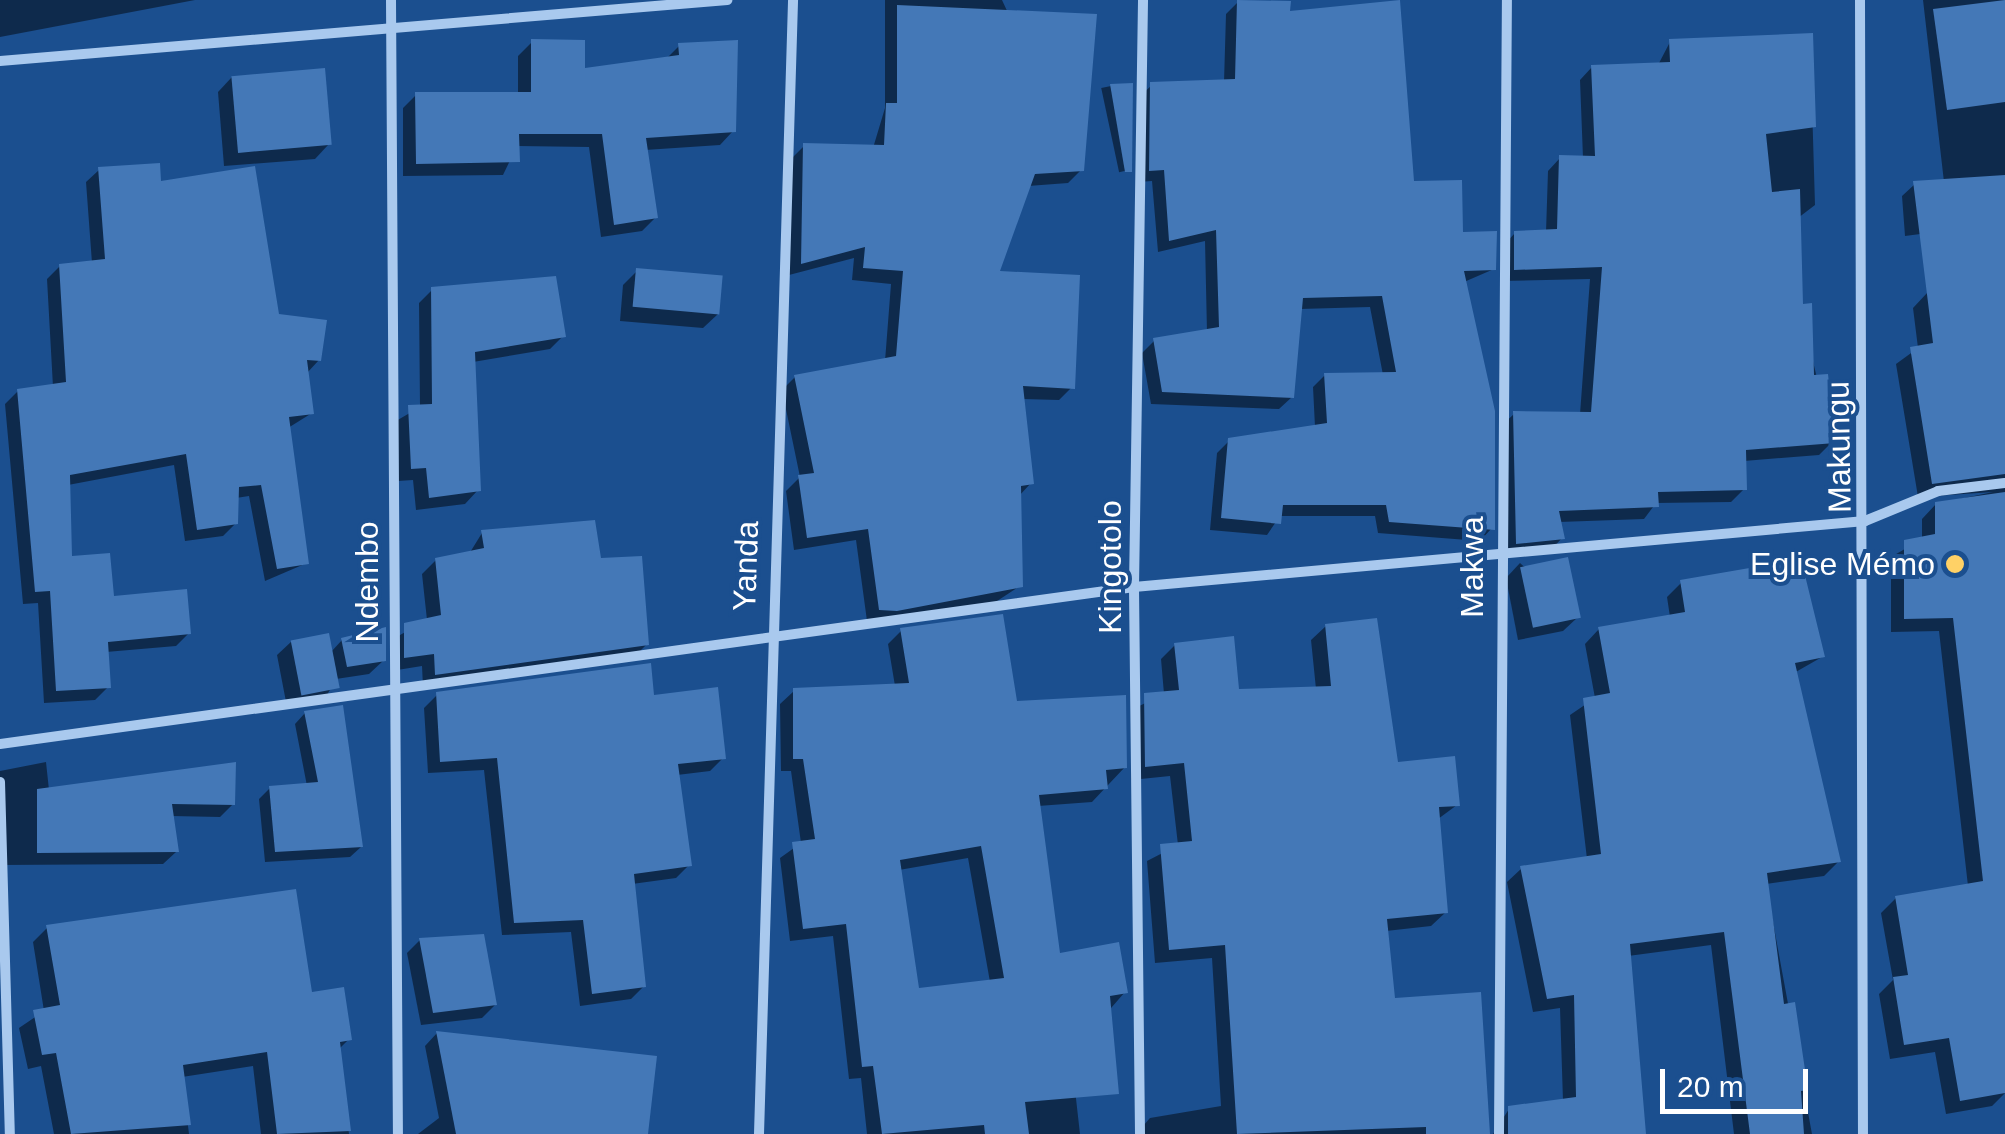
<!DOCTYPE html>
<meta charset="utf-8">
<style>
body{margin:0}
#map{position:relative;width:2005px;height:1134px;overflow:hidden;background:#1b4f8f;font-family:Arial,sans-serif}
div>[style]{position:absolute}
.shadow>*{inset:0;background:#0007;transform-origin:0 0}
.building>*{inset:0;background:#4478b7;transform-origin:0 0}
.street>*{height:10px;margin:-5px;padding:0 5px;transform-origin:5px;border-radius:5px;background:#a9c9ee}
.dots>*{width:28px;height:28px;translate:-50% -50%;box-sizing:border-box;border:5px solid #1b4f8f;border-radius:50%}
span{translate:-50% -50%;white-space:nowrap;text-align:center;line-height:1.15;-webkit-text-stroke:8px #1b4f8f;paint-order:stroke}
.street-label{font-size:32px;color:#fff}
.poi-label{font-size:32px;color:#fff}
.right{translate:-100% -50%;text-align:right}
.scale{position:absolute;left:1660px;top:1069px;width:148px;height:45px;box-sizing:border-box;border:5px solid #fff;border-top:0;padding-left:12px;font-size:30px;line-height:35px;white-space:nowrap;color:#fff;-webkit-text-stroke:8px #1b4f8f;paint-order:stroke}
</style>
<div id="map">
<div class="shadow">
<div style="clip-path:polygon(0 0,195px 0,0 37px)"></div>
<div style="clip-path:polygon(885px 0,1002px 0,1081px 170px,1068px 183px,1028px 186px,997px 273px,1072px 387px,1059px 400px,1022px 399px,1031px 483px,1019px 496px,1020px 586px,985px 609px,867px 621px,856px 540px,794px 550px,786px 491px,800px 477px,782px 390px,795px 377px,885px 361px,891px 284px,852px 280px,854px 258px,789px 275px,791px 159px,804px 146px,873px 148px,885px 108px)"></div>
<div style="clip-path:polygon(1923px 0,2005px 0,2005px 223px,1905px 236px,1902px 196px,1915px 184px,1944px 182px)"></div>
<div style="clip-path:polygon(1238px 2px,1288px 13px,1412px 184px,1494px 269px,1464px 282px,1492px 528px,1480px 541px,1378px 533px,1375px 516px,1280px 516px,1267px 535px,1210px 530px,1217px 453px,1230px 440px,1315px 427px,1313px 387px,1325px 375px,1383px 375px,1370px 307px,1300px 309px,1292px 397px,1279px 409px,1151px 404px,1142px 353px,1154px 341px,1207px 332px,1205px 241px,1158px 252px,1152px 181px,1138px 182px,1139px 97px,1152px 85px,1224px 82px,1226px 14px)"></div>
<div style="clip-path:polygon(1810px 36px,1815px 205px,1798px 218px,1800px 306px,1832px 442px,1819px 455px,1744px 461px,1744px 489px,1731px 502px,1656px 503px,1644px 519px,1559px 522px,1562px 538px,1550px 551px,1504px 555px,1501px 426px,1514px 414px,1580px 414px,1590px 279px,1502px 281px,1503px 246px,1515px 233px,1546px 232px,1548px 171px,1560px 158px,1583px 158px,1580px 80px,1592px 67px,1658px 65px,1670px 42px)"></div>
<div style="clip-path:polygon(532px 42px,583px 71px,666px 59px,679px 46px,733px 131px,720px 145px,645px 150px,656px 217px,642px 231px,601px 237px,589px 147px,517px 146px,503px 175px,403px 176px,403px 108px,416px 95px,518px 94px,518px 56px)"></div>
<div style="clip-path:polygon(232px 77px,329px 144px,315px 159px,224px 166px,218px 92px)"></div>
<div style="left:1111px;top:86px;width:86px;height:10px;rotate:78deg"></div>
<div style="clip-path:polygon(99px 170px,159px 184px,319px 360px,307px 373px,312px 413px,288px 428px,307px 563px,265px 581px,249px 496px,236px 498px,236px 523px,223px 536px,185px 541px,174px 465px,68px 485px,69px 558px,111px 599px,189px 633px,176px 646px,106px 652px,108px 687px,95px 700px,44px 703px,38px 603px,23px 604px,5px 404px,18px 391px,53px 387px,47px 279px,60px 266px,92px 263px,86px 182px)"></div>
<div style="clip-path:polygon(637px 271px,718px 314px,703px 328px,620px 321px,623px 285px)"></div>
<div style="clip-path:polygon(432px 290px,563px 336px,550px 349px,473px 362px,478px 490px,465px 504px,416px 510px,413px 480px,398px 481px,396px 421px,420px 407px,419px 303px)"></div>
<div style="clip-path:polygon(1927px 293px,2005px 385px,2005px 1093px,1992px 1106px,1946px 1114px,1935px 1052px,1890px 1059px,1879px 994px,1893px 980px,1881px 913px,1896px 898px,1968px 886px,1939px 631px,1891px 632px,1891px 557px,1922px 539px,1922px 519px,1936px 504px,1993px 492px,1918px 497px,1896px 364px,1918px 348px,1913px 308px)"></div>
<div style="clip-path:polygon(482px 533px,599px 560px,647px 644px,633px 658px,423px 687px,422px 666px,391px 671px,391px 640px,427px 620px,422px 574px,436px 560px,469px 554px)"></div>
<div style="clip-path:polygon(1520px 563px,1578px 617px,1563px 631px,1518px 640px,1506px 578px)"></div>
<div style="clip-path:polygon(1681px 583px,1822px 657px,1794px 673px,1838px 862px,1824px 876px,1766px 884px,1812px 1134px,1734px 1134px,1711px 945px,1628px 956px,1644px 1134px,1493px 1134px,1509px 1109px,1563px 1101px,1560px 1008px,1533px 1012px,1507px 882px,1522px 868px,1587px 859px,1570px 715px,1595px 698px,1585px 644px,1599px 629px,1670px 617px,1667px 597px)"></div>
<div style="clip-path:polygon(1326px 626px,1396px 764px,1457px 805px,1438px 819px,1446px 912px,1431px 926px,1386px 931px,1392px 1001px,1488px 1134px,1136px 1134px,1150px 1118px,1221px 1106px,1212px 958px,1155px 963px,1147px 861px,1178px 845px,1170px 776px,1131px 780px,1131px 710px,1164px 694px,1161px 659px,1175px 645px,1236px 691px,1316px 689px,1311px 640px)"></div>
<div style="clip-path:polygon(evenodd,901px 631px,1013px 709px,1125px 767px,1092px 802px,1038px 806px,1058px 956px,1125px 992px,1071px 1054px,1080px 1134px,867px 1134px,861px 1078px,849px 1079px,833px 936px,790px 941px,780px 858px,801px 843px,791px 771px,781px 771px,780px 704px,794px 691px,895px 686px,888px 644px,901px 631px,968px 858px,990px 982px,917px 991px,899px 870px,968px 858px)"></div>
<div style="clip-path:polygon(342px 640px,384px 660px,369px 674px,336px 679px,323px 702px,287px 707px,277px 655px,292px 641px,331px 652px)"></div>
<div style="clip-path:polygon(437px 695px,723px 758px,710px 771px,677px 775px,689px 865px,676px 878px,632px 884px,644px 986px,631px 999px,580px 1006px,571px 932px,502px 935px,484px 770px,428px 773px,424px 708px)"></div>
<div style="clip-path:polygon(305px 713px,361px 847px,350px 857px,265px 862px,259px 799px,270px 788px,307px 786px,295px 724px)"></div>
<div style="clip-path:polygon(46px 762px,49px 790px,233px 804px,220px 817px,171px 816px,176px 852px,163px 864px,0 865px,0 771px)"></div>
<div style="clip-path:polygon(48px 927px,310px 994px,349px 1039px,338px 1050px,349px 1134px,261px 1134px,253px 1066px,182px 1077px,189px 1134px,54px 1134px,41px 1066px,28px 1069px,19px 1028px,44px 1011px,33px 942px)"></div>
<div style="clip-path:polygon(420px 940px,495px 1005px,482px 1018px,421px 1025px,407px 953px)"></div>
<div style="clip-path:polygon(437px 1033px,645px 1134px,418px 1134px,439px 1118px,425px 1046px)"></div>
</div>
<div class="building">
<div style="clip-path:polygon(1237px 0,1291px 1px,1290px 11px,1400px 0,1414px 181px,1462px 180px,1463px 232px,1497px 231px,1496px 270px,1464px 271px,1495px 411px,1495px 530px,1389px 522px,1386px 505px,1283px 505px,1281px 524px,1221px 518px,1228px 438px,1327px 423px,1324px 373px,1396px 372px,1382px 296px,1303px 298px,1294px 398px,1162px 392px,1153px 338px,1219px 327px,1216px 230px,1169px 241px,1164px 170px,1149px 171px,1150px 82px,1235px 79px)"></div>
<div style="clip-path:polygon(2005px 0,2005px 102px,1947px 110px,1933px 9px)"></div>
<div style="clip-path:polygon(897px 5px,1097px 14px,1084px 171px,1035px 174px,1000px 271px,1080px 275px,1075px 389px,1023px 386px,1034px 484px,1021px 486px,1023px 587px,897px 611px,879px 610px,868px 529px,807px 538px,798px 475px,814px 473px,794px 375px,896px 356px,903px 271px,863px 268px,865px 247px,801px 264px,803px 143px,884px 145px,886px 103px,897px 103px)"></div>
<div style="clip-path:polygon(1813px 33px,1816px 127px,1766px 134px,1772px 192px,1800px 189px,1803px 304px,1812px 303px,1814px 375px,1828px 374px,1835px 443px,1746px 450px,1747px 490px,1658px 492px,1659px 507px,1559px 511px,1565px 539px,1516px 544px,1513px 411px,1591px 412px,1602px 267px,1514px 270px,1514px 231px,1557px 229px,1559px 155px,1595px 156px,1591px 65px,1670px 62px,1669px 39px)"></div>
<div style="clip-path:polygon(531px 39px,585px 40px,585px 68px,679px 55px,678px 43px,738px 40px,736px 132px,646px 138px,658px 218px,614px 225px,602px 134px,519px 134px,520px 162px,416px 164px,415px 92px,531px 92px)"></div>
<div style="left:325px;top:68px;width:77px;height:94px;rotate:85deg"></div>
<div style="clip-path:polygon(1133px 83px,1132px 172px,1125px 172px,1110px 84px)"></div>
<div style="clip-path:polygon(160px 163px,161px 181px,255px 166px,279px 314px,327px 320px,321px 361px,307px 360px,314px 414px,289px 417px,309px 564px,277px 569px,261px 485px,239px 487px,238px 524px,197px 530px,186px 454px,70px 475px,72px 556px,110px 553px,114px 596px,187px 589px,191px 634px,108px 642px,111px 688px,56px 691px,50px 591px,35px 592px,17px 389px,66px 382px,59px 264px,105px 259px,98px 167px)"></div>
<div style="clip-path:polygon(2005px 175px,2005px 474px,1932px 484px,1910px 347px,1933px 343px,1913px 181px)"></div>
<div style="left:636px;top:268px;width:87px;height:39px;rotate:5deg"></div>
<div style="clip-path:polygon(556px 276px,566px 337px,475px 352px,481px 491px,429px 498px,426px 468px,411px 469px,408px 405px,432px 404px,431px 287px)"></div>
<div style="clip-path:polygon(2005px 492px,2005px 1093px,1960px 1101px,1949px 1038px,1904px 1045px,1893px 977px,1908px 975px,1895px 896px,1983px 881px,1953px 618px,1904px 619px,1904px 540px,1935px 534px,1935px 502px)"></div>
<div style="clip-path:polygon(595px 520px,601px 558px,642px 556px,649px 645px,435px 675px,434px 654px,404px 658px,404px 623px,441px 615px,435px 558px,484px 548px,481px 530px)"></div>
<div style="left:1568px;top:557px;width:62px;height:49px;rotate:78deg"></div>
<div style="clip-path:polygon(1801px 559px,1825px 657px,1795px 663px,1841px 862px,1767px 873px,1784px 1004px,1795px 1002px,1808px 1090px,1801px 1091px,1804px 1134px,1750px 1134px,1724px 932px,1630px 944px,1646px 1134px,1508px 1134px,1508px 1106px,1576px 1097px,1574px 995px,1547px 999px,1520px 866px,1601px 854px,1583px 698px,1610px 693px,1598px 627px,1685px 612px,1680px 580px)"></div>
<div style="clip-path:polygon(evenodd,1003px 614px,1017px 701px,1126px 695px,1127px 768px,1106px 770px,1108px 789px,1039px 795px,1060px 953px,1119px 942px,1128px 993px,1110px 996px,1119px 1094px,1025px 1102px,1029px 1134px,985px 1134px,984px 1125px,882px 1134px,873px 1066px,862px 1067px,846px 924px,803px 929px,792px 842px,815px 839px,803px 759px,793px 759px,793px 688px,909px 683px,900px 628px,1003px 614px,981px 846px,1004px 978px,919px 988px,900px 860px,981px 846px)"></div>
<div style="clip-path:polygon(1377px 618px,1398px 762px,1455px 756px,1460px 806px,1439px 807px,1448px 913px,1387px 919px,1395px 998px,1481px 992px,1490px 1134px,1426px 1134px,1426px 1127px,1237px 1134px,1225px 945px,1169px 950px,1160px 844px,1192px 841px,1184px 763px,1145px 767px,1144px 693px,1179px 690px,1174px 643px,1234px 636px,1239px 689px,1331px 686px,1325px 624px)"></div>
<div style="clip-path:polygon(386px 627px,386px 661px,347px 667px,341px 638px)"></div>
<div style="left:329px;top:633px;width:56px;height:39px;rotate:79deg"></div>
<div style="clip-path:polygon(651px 663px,654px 695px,718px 687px,726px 759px,678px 764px,692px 866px,634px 874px,646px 987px,592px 994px,583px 920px,514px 923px,497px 758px,440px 762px,436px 692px)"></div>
<div style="clip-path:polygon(343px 705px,363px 847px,275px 852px,269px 786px,318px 782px,304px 711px)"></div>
<div style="clip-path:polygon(236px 762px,235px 805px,172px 804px,179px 852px,37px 853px,37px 789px)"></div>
<div style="clip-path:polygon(296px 889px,312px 992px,344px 987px,352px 1040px,340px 1042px,351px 1131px,277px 1134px,267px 1052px,183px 1065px,191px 1125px,71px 1134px,56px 1053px,42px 1055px,33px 1010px,60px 1005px,46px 925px)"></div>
<div style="clip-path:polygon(484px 934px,497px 1005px,433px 1013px,419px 938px)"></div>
<div style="clip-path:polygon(436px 1031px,657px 1056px,648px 1134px,456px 1134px)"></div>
</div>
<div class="street">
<div style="left:391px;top:0;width:1134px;rotate:89.65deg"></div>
<div style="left:1860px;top:0;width:1134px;rotate:89.85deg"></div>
<div style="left:0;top:61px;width:730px;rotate:-4.8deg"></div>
<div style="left:0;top:744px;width:1145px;rotate:-7.88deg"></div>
<div style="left:1134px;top:587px;width:734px;rotate:-5.16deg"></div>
<div style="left:1865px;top:521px;width:79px;rotate:-22.3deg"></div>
<div style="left:1938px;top:491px;width:67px;rotate:-6.8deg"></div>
<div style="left:0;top:782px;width:352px;rotate:88.4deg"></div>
<div style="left:759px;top:1134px;width:1135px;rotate:-88.28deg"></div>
<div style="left:1140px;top:1134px;width:547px;rotate:-90.63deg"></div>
<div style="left:1134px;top:587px;width:587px;rotate:-89.12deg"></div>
<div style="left:1499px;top:1134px;width:1134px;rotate:-89.6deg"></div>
</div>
<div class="dots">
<div style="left:1955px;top:564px;background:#ffd166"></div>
</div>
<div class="street-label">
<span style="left:1839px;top:447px;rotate:-91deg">Makungu</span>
<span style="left:746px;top:566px;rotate:-88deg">Yanda</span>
<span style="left:1110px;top:567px;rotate:-90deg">Kingotolo</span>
<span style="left:1472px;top:567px;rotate:-90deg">Makwa</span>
<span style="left:367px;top:582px;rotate:-90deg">Ndembo</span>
</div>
<div class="poi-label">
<span class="right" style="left:1935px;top:564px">Eglise Mémo</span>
</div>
<div class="scale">20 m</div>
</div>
